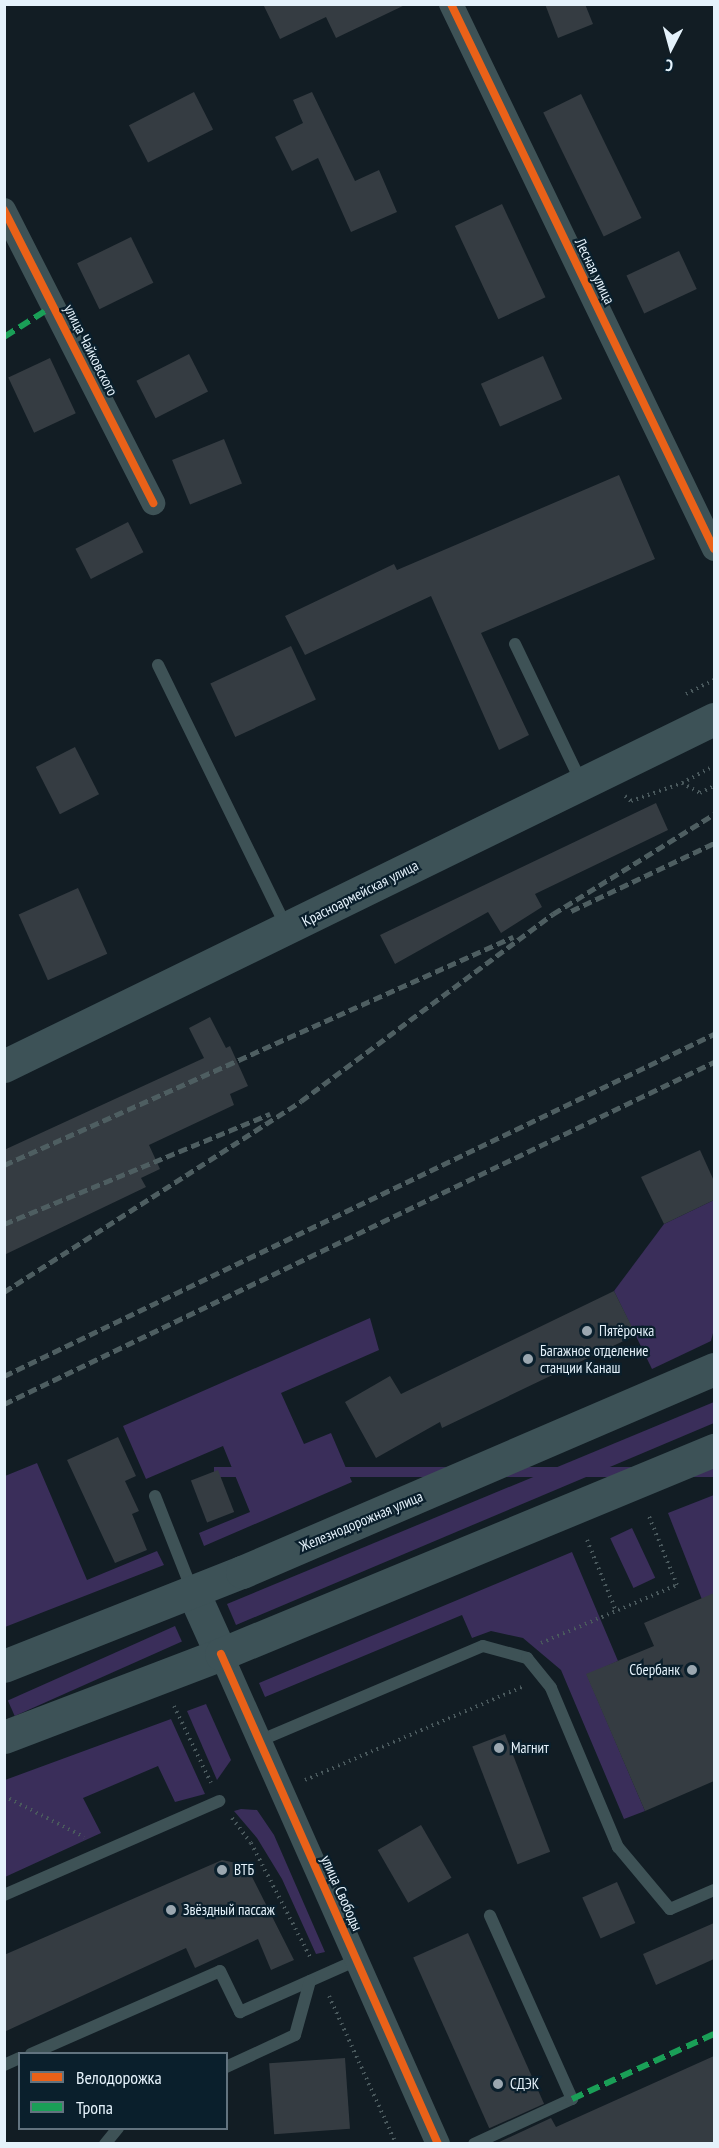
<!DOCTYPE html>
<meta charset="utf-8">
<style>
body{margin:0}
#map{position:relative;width:719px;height:2148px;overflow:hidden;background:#121d24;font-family:"PT Sans Narrow",sans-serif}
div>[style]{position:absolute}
.green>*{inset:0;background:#3a2e5a;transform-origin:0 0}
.building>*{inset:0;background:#353c42;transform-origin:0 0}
.path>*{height:4px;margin-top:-2px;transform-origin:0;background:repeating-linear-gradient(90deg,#4a595d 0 1.5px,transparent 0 6px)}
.service>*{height:12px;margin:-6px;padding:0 6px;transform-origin:6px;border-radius:6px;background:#3e5256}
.minor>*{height:24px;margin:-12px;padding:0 12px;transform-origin:12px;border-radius:12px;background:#3e5256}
.secondary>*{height:33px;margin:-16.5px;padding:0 16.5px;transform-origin:16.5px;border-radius:16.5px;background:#3d5257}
.rail>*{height:4.5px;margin-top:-2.25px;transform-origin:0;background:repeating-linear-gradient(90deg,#4e5e61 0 9px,transparent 0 13.5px)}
.quiet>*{height:6px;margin-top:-3px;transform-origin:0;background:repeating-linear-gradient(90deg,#1a9f57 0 12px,transparent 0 18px)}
.cycleway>*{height:8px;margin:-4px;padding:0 4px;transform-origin:4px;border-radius:4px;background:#ea6118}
.dots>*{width:16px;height:16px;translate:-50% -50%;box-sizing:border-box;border:3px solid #0a1f2c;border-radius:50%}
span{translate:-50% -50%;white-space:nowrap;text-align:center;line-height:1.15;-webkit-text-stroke:4.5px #0a1f2c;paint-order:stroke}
.street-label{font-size:15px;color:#e5f2fb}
.poi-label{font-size:15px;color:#e5f2fb}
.left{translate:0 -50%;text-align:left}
.right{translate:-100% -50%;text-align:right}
.frame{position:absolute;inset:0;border:6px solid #e5f2fb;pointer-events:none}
.legend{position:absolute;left:18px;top:2052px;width:210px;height:78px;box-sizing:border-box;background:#0a1f2c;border:2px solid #62737f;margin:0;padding:8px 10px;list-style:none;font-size:18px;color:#e5f2fb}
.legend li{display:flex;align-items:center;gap:12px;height:30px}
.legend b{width:30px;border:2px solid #62737f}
.north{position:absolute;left:641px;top:18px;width:60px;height:60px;-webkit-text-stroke:4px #0a1f2c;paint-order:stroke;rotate:186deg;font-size:16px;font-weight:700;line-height:24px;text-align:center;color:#e5f2fb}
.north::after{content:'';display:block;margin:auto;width:21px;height:27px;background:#e5f2fb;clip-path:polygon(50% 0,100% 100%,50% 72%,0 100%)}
</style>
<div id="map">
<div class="green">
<div style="clip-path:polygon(714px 1200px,714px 1329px,711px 1341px,652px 1369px,614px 1291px,664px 1224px)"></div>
<div style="clip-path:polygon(370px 1318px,379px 1350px,281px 1393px,304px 1444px,331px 1433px,352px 1482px,204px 1546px,199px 1533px,250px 1512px,223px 1446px,146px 1479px,123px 1426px)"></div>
<div style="clip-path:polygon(714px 1402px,714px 1423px,236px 1625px,227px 1604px)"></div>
<div style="clip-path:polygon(37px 1463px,87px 1580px,157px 1551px,164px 1565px,5px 1627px,5px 1476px)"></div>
<div style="left:714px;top:1467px;width:10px;height:500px;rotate:90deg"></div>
<div style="clip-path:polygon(714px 1495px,714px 1618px,710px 1620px,668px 1513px)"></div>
<div style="left:632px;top:1528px;width:55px;height:24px;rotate:65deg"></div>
<div style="clip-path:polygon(572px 1552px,618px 1661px,587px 1675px,645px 1811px,624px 1819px,561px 1670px,523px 1638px,491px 1631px,472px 1638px,462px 1615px,265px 1697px,259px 1683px)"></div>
<div style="left:175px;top:1626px;width:17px;height:183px;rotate:66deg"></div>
<div style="clip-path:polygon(206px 1704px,231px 1760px,217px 1780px,187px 1711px)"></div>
<div style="clip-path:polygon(171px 1719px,205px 1794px,175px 1802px,158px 1766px,83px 1798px,101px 1833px,5px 1877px,5px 1780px)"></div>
<div style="clip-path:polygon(241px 1809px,257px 1810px,274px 1835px,325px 1952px,316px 1954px,282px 1879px,257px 1838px,234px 1811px)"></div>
</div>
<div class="building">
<div style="clip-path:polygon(263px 4px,407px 4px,336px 38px,326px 17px,280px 39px)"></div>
<div style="clip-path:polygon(545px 4px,585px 4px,593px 24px,558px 38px)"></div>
<div style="left:194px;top:92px;width:42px;height:73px;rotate:63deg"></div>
<div style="clip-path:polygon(312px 92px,355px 181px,379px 170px,397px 212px,351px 232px,318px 158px,292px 171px,275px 137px,303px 123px,293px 100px)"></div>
<div style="left:581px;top:94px;width:138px;height:42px;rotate:64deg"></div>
<div style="left:502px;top:204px;width:103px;height:52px;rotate:65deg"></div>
<div style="left:131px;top:237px;width:51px;height:60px;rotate:64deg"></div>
<div style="left:679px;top:251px;width:42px;height:58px;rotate:65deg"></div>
<div style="left:189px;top:354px;width:42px;height:59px;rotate:63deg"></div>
<div style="left:543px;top:356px;width:47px;height:68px;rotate:66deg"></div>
<div style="left:50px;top:358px;width:61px;height:46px;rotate:65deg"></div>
<div style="left:224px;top:439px;width:48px;height:56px;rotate:68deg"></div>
<div style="clip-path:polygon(619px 475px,655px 559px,481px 633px,529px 735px,499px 750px,431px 596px,305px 655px,285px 616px,394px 564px,397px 570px)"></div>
<div style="left:128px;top:522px;width:34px;height:59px;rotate:63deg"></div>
<div style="left:291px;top:646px;width:59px;height:89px;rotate:65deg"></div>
<div style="left:75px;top:747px;width:53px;height:44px;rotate:63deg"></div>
<div style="clip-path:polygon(656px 803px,668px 830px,535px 894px,542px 907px,501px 933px,488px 912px,395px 964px,380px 935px)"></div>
<div style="left:78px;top:888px;width:72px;height:65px;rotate:66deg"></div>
<div style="clip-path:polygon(210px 1017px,226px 1048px,230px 1046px,248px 1086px,230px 1094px,234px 1105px,149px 1145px,160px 1169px,141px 1178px,146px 1187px,4px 1255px,4px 1150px,204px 1058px,189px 1028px)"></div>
<div style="clip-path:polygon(700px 1150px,714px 1181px,714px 1200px,664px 1224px,641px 1177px)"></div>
<div style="clip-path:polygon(614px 1291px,636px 1335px,442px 1428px,440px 1422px,376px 1458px,345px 1402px,390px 1376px,401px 1394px)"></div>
<div style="clip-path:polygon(118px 1437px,136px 1476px,125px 1481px,139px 1511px,132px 1514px,147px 1550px,115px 1563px,67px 1460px)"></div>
<div style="left:218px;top:1470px;width:45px;height:29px;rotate:69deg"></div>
<div style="clip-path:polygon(714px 1593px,714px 1781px,645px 1811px,586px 1674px,654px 1646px,644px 1623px)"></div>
<div style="left:505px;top:1734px;width:126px;height:35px;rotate:69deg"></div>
<div style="left:421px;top:1825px;width:61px;height:50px;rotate:60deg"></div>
<div style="clip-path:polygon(222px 1860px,246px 1865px,294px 1960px,271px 1970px,258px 1939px,195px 1968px,186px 1948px,4px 2032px,4px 1955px)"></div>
<div style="left:617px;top:1882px;width:45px;height:38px;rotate:66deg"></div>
<div style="clip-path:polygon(714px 1923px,714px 1959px,656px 1985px,643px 1954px)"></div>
<div style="left:468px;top:1933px;width:187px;height:60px;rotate:66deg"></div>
<div style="clip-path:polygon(714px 2056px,714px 2144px,497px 2143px,551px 2118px,556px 2127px)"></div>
<div style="left:345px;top:2058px;width:71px;height:76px;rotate:86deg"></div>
</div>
<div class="path">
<div style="left:686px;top:694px;width:31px;rotate:-27deg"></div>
<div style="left:682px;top:783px;width:36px;rotate:-28deg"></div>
<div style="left:625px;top:796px;width:8px;rotate:40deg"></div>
<div style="left:631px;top:801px;width:54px;rotate:-19.4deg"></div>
<div style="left:682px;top:783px;width:21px;rotate:29deg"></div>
<div style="left:700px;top:793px;width:16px;rotate:-27deg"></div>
<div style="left:587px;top:1540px;width:77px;rotate:67.8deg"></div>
<div style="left:541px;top:1643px;width:148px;rotate:-23.1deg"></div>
<div style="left:677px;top:1585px;width:77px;rotate:-112.2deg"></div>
<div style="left:174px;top:1706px;width:85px;rotate:64.3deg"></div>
<div style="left:305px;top:1780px;width:238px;rotate:-23.2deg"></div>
<div style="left:4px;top:1796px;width:90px;rotate:27.1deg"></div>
<div style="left:232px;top:1818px;width:31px;rotate:53deg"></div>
<div style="left:251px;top:1843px;width:128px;rotate:62.6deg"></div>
<div style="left:329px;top:1996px;width:162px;rotate:65.6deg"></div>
</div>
<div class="service">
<div style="left:515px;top:644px;width:153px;rotate:64.4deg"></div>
<div style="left:158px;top:665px;width:291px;rotate:63.9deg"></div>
<div style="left:155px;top:1496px;width:101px;rotate:68.5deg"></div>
<div style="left:259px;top:1741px;width:243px;rotate:-23deg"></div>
<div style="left:483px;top:1646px;width:46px;rotate:15.3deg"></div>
<div style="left:527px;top:1658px;width:38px;rotate:51deg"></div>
<div style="left:551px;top:1688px;width:173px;rotate:67.2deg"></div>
<div style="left:618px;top:1847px;width:81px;rotate:50deg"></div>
<div style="left:670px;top:1909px;width:48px;rotate:-23.4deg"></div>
<div style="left:4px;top:1895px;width:235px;rotate:-23.6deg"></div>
<div style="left:31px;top:2054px;width:206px;rotate:-23.7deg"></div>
<div style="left:220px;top:1971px;width:46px;rotate:64deg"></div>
<div style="left:240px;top:2012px;width:128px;rotate:-24deg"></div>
<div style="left:4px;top:2065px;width:17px;rotate:-24deg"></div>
<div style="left:226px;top:2067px;width:76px;rotate:-24.9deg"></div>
<div style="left:295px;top:2035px;width:56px;rotate:-74.5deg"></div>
<div style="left:105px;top:2144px;width:21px;rotate:-51deg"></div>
<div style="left:474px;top:2144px;width:108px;rotate:-24.7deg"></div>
<div style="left:572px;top:2099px;width:201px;rotate:-114.1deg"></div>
</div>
<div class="minor">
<div style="left:451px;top:4px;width:605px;rotate:64.24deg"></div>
<div style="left:4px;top:210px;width:329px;rotate:63deg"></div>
<div style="left:221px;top:1654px;width:536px;rotate:66.11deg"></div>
</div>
<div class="secondary">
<div style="left:4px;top:1066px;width:790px;rotate:-26.05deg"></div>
<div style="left:193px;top:1592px;width:68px;rotate:65.7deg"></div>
<div style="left:4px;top:1666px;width:256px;rotate:-21.6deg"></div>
<div style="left:242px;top:1572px;width:514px;rotate:-23.27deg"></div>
<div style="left:4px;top:1737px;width:232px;rotate:-20.9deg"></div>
<div style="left:221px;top:1654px;width:534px;rotate:-22.48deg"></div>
</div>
<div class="rail">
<div style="left:571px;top:911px;width:158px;rotate:-25.4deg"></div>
<div style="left:4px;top:1165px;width:558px;rotate:-24.13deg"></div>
<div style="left:4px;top:1224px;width:288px;rotate:-22.5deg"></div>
<div style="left:4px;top:1292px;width:353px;rotate:-32.7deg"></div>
<div style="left:301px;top:1101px;width:314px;rotate:-36.6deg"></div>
<div style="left:553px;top:914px;width:190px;rotate:-31.8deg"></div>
<div style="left:4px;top:1376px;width:788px;rotate:-25.72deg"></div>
<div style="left:4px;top:1404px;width:788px;rotate:-25.72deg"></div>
</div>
<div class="quiet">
<div style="left:4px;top:337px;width:58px;rotate:-32.3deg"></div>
<div style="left:572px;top:2099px;width:156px;rotate:-24.6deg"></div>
</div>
<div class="cycleway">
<div style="left:451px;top:4px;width:605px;rotate:64.24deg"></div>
<div style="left:4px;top:210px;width:329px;rotate:63deg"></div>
<div style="left:221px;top:1654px;width:536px;rotate:66.11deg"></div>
</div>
<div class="dots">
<div style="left:587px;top:1331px;background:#9ba7b0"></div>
<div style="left:528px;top:1359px;background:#9ba7b0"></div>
<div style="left:692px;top:1670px;background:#9ba7b0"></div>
<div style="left:499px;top:1748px;background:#9ba7b0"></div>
<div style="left:222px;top:1870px;background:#9ba7b0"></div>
<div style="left:171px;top:1910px;background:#9ba7b0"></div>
<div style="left:498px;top:2084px;background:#9ba7b0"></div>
</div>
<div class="street-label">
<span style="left:595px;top:271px;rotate:64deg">Лесная улица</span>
<span style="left:91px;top:350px;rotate:63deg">улица Чайковского</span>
<span style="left:360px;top:893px;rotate:-27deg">Красноармейская улица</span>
<span style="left:361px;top:1521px;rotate:-23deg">Железнодорожная улица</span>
<span style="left:342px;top:1893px;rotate:66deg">улица Свободы</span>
</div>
<div class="poi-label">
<span class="left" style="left:599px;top:1331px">Пятёрочка</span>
<span class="left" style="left:540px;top:1359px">Багажное отделение<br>станции Канаш</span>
<span class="right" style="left:680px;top:1670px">Сбербанк</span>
<span class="left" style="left:511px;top:1748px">Магнит</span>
<span class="left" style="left:234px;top:1870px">ВТБ</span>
<span class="left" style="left:183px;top:1910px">Звёздный пассаж</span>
<span class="left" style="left:510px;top:2084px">СДЭК</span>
</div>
<div class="frame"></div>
<ul class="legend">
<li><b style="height:8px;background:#ea6118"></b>Велодорожка</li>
<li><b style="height:8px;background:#1a9f57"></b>Тропа</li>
</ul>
<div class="north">С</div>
</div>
